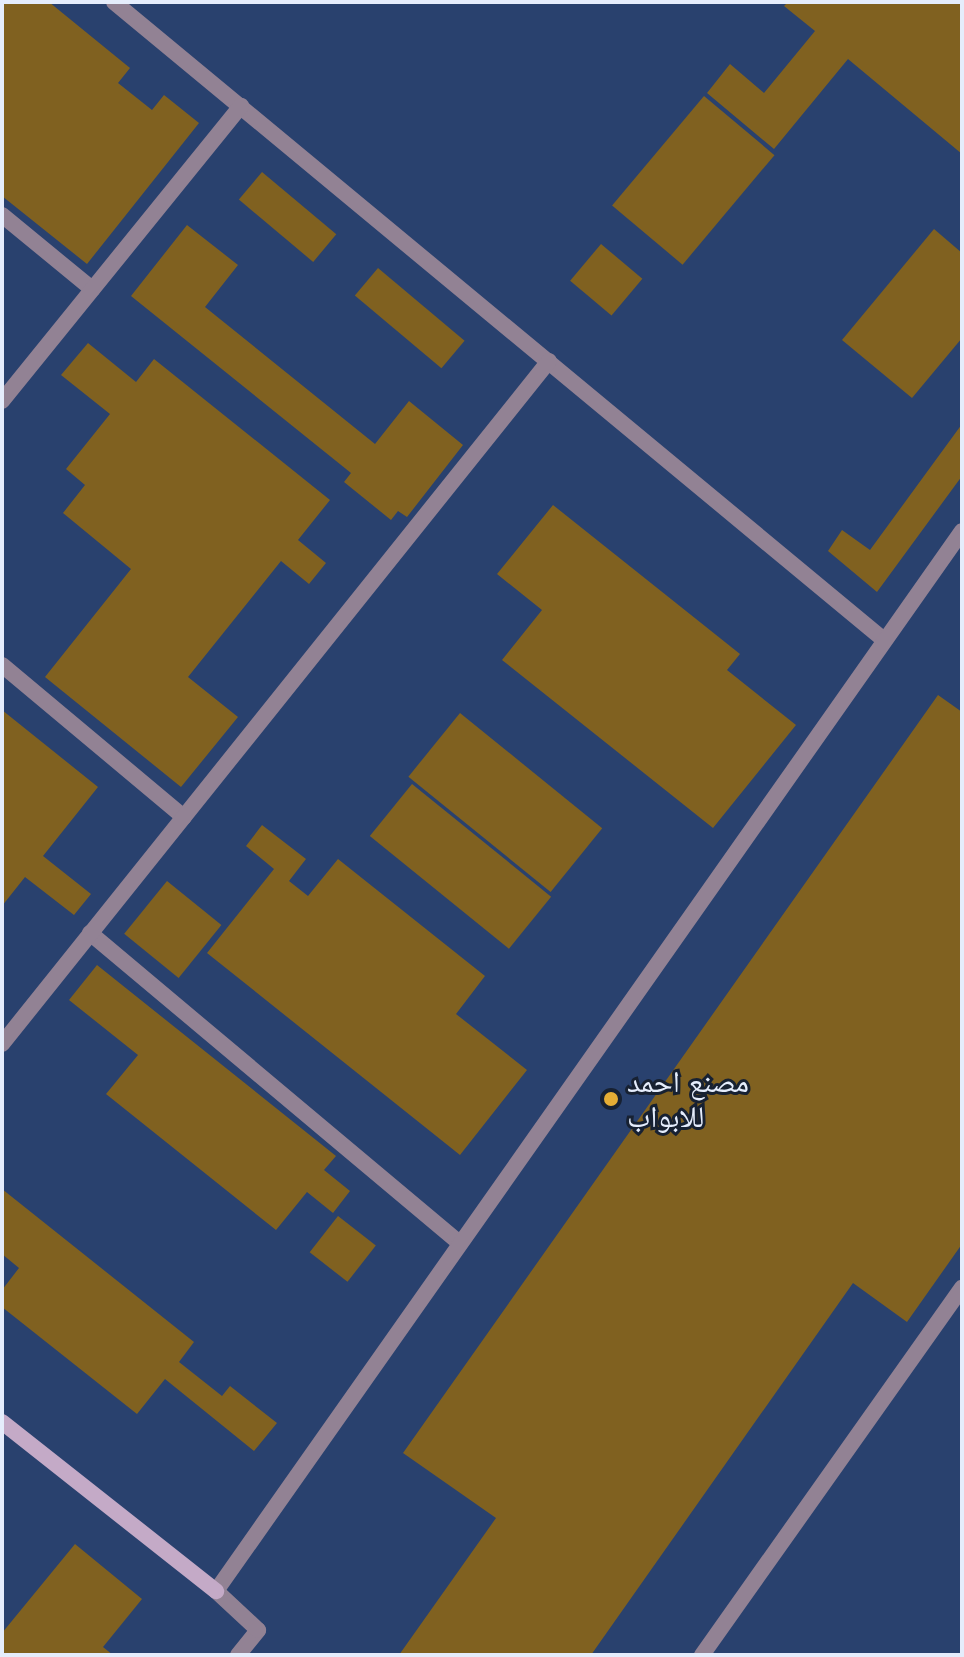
<!DOCTYPE html>
<meta charset="utf-8">
<style>
body{margin:0}
#map{position:relative;width:964px;height:1657px;overflow:hidden;background:#25395f;font-family:Jost,"Noto Naskh Arabic",sans-serif}
div>[style]{position:absolute}
.built>*{inset:0;background:#29416e;transform-origin:0 0}
.building>*{inset:0;background:#806120;transform-origin:0 0}
.street>*{height:16px;margin:-8px;padding:0 8px;transform-origin:8px;border-radius:8px;background:#928294}
.secondary>*{height:16px;margin:-8px;padding:0 8px;transform-origin:8px;border-radius:8px;background:#c4aac7}
.dots>*{width:22px;height:22px;translate:-50% -50%;box-sizing:border-box;border:4px solid #172132;border-radius:50%}
span{translate:-50% -50%;white-space:nowrap;text-align:center;line-height:1.15;-webkit-text-stroke:6px #172132;paint-order:stroke}
.poi-label{font-size:30px;color:#e5edfc}
.left{translate:0 -50%;text-align:left}
.frame{position:absolute;inset:0;border:4px solid #e5edfc;pointer-events:none}
</style>
<div id="map">
<div class="built">
<div style="left:2px;top:2px;width:960px;height:1653px"></div>
</div>
<div class="building">
<div style="clip-path:polygon(2px 2px,49px 2px,130px 68px,118px 83px,152px 110px,164px 95px,199px 123px,87px 264px,2px 196px)"></div>
<div style="clip-path:polygon(788px 2px,962px 2px,962px 154px,848px 59px,774px 149px,707px 93px,730px 64px,764px 93px,815px 31px,784px 6px)"></div>
<div style="left:704px;top:96px;width:92px;height:143px;rotate:40deg"></div>
<div style="left:262px;top:172px;width:97px;height:36px;rotate:40deg"></div>
<div style="clip-path:polygon(187px 225px,238px 265px,205px 307px,375px 444px,409px 401px,463px 445px,407px 517px,398px 511px,391px 520px,344px 482px,351px 473px,131px 296px)"></div>
<div style="clip-path:polygon(934px 229px,962px 253px,962px 338px,912px 398px,842px 340px)"></div>
<div style="left:601px;top:244px;width:54px;height:48px;rotate:40deg"></div>
<div style="left:378px;top:268px;width:113px;height:36px;rotate:40deg"></div>
<div style="clip-path:polygon(88px 343px,136px 382px,154px 359px,330px 500px,298px 540px,326px 563px,309px 584px,281px 561px,188px 677px,238px 717px,181px 787px,45px 677px,131px 569px,63px 513px,85px 485px,66px 469px,110px 414px,61px 375px)"></div>
<div style="clip-path:polygon(962px 424px,962px 476px,877px 592px,828px 551px,842px 530px,870px 550px)"></div>
<div style="clip-path:polygon(553px 505px,740px 654px,727px 670px,796px 725px,713px 828px,502px 660px,542px 610px,497px 574px)"></div>
<div style="clip-path:polygon(938px 695px,962px 712px,962px 1244px,907px 1322px,853px 1283px,591px 1655px,399px 1655px,496px 1518px,403px 1453px)"></div>
<div style="clip-path:polygon(2px 710px,98px 787px,43px 856px,91px 894px,74px 915px,25px 877px,2px 906px)"></div>
<div style="left:460px;top:713px;width:183px;height:82px;rotate:39deg"></div>
<div style="left:412px;top:784px;width:179px;height:67px;rotate:39deg"></div>
<div style="clip-path:polygon(262px 825px,306px 859px,289px 881px,308px 896px,338px 859px,485px 976px,456px 1014px,527px 1070px,460px 1155px,207px 953px,274px 869px,246px 846px)"></div>
<div style="left:167px;top:881px;width:70px;height:68px;rotate:39deg"></div>
<div style="clip-path:polygon(97px 965px,336px 1156px,324px 1170px,350px 1191px,333px 1213px,307px 1192px,276px 1230px,106px 1094px,138px 1055px,69px 1000px)"></div>
<div style="clip-path:polygon(2px 1189px,194px 1342px,179px 1362px,222px 1396px,230px 1386px,277px 1423px,254px 1451px,165px 1379px,137px 1414px,2px 1307px,2px 1290px,19px 1268px,2px 1254px)"></div>
<div style="left:338px;top:1216px;width:48px;height:46px;rotate:38deg"></div>
<div style="clip-path:polygon(75px 1544px,142px 1599px,103px 1647px,113px 1655px,2px 1655px,2px 1633px)"></div>
</div>
<div class="street">
<div style="left:114px;top:2px;width:999px;rotate:39.64deg"></div>
<div style="left:2px;top:215px;width:117px;rotate:39.4deg"></div>
<div style="left:2px;top:401px;width:380px;rotate:-51deg"></div>
<div style="left:2px;top:665px;width:237px;rotate:39.9deg"></div>
<div style="left:90px;top:933px;width:483px;rotate:40deg"></div>
<div style="left:2px;top:1044px;width:875px;rotate:-51.31deg"></div>
<div style="left:238px;top:1655px;width:32px;rotate:-51deg"></div>
<div style="left:258px;top:1630px;width:57px;rotate:-137.1deg"></div>
<div style="left:216px;top:1591px;width:1296px;rotate:-54.86deg"></div>
<div style="left:702px;top:1655px;width:450px;rotate:-54.7deg"></div>
</div>
<div class="secondary">
<div style="left:2px;top:1422px;width:273px;rotate:38.3deg"></div>
</div>
<div class="dots">
<div style="left:611px;top:1099px;background:#e5ad35"></div>
</div>
<div class="poi-label">
<span class="left" style="left:627px;top:1099px">مصنع احمد<br>للابواب</span>
</div>
<div class="frame"></div>
</div>
